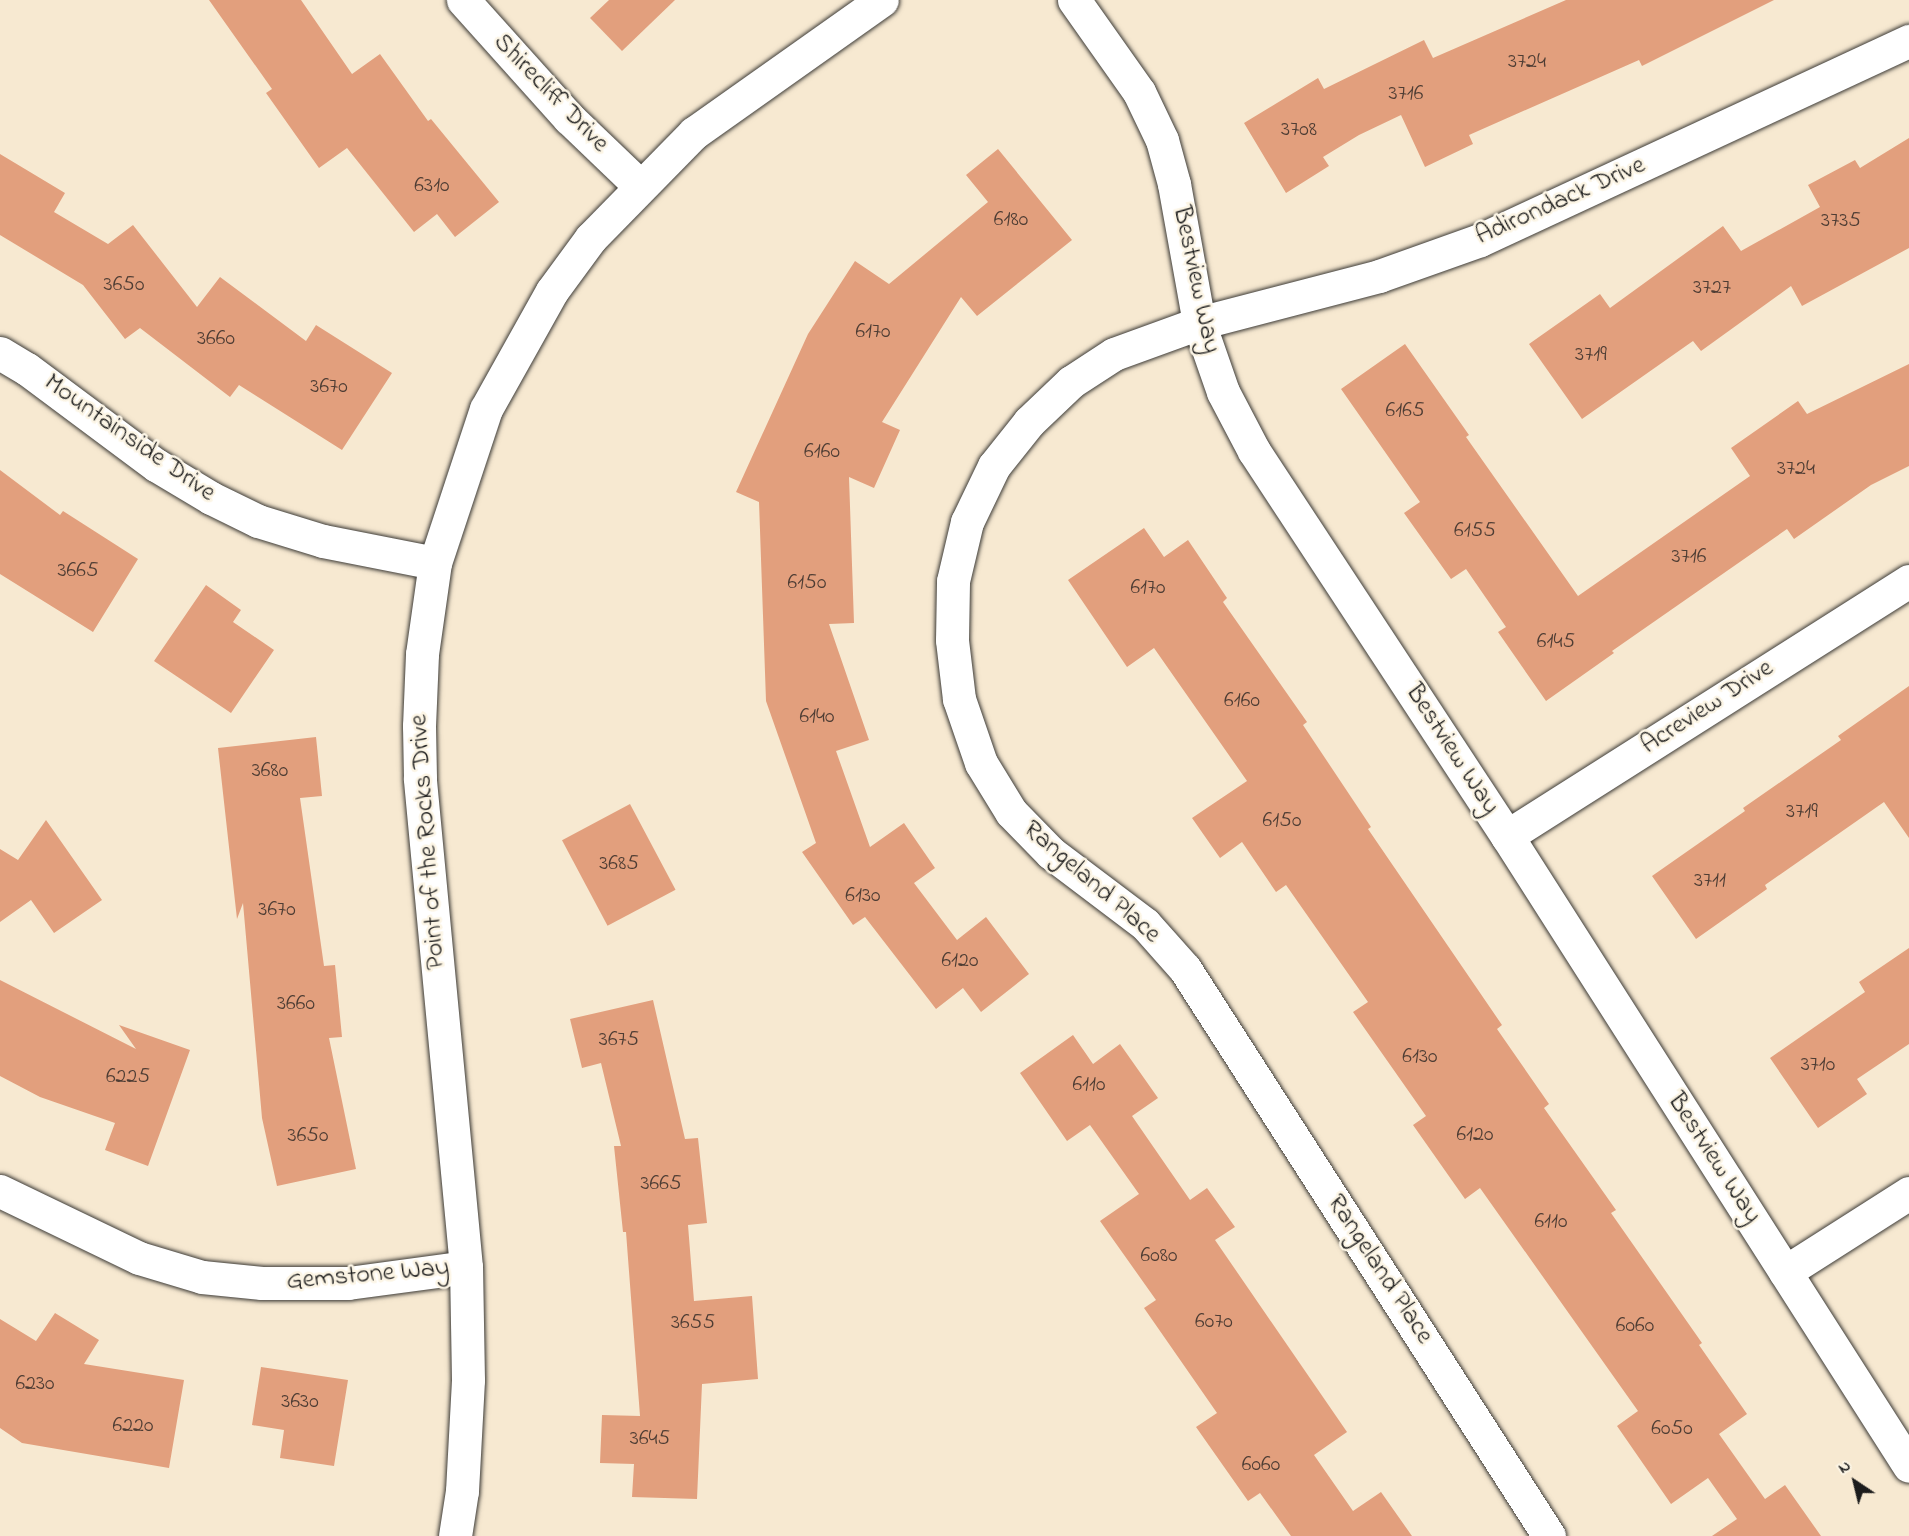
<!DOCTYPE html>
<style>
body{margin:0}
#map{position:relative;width:1909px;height:1536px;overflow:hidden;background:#f7e9d1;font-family:"Indie Flower",sans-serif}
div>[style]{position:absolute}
.building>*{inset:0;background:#e29f7d;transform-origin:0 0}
.roads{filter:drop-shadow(0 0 2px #3d3b37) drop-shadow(0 0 2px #3d3b37)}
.minor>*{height:33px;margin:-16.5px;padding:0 16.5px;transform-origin:16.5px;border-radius:16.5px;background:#fff}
span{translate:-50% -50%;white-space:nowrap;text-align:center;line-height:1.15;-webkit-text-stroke:5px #fcf5e5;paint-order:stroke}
.number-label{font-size:22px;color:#4e3d34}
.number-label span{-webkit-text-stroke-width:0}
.street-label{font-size:26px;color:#1c1c1c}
.north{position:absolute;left:1825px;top:1452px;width:60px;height:60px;-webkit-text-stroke:4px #fcf5e5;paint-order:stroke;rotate:325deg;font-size:16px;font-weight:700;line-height:24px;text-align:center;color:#1c1c1c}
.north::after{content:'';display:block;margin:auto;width:21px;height:27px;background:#1c1c1c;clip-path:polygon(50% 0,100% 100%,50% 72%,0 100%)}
</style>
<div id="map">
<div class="building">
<div style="clip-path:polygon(209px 0,301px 0,352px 74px,380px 54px,428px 121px,431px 119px,499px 202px,455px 237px,437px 214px,414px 232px,347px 148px,319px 168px,266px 93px,272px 89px)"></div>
<div style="clip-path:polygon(609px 0,675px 0,622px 51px,590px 18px)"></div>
<div style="clip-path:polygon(1566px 0,1774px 0,1642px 66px,1639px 60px,1469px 135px,1473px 144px,1425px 167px,1401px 115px,1359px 135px,1323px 157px,1329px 166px,1286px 193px,1244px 123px,1318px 78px,1324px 89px,1424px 40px,1433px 58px)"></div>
<div style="clip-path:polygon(1909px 138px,1909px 248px,1802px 306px,1791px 286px,1701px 351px,1693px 341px,1582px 419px,1529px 344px,1600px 294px,1610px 308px,1723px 226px,1741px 251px,1820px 207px,1808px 185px,1855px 160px,1860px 168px)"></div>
<div style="clip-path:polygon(998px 149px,1072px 240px,977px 316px,961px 297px,882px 422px,900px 430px,874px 488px,849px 477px,854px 623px,829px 624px,869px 740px,836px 751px,870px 847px,904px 823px,935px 868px,914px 883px,957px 940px,986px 917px,1029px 974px,981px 1012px,963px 988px,936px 1009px,865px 917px,853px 925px,802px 852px,816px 843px,766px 701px,759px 502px,736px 492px,808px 334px,855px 261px,889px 284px,988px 202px,966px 175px)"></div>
<div style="clip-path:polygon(0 154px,65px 193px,54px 212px,108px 244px,133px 225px,197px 307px,220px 277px,306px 341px,316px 325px,392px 373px,342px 450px,239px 385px,230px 397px,140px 328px,125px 339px,83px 285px,0 235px)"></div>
<div style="clip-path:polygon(1405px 344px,1469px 435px,1466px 437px,1578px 596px,1750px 476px,1731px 448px,1798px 401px,1807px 414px,1909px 364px,1909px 466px,1871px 485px,1794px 539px,1787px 529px,1612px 651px,1614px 653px,1546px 701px,1498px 632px,1506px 627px,1466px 569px,1451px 579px,1404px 513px,1420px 502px,1341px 389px)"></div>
<div style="clip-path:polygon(0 470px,60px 515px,63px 511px,138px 559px,93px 632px,0 574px)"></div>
<div style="clip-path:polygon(1144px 528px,1164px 557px,1188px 540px,1227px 598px,1223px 602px,1307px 722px,1303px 725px,1371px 827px,1368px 829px,1502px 1025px,1497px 1029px,1549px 1104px,1544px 1108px,1616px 1210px,1611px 1213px,1702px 1343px,1699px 1345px,1747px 1414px,1719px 1434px,1765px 1499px,1785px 1485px,1821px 1536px,1712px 1536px,1737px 1519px,1708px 1478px,1671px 1504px,1617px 1426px,1638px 1411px,1480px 1188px,1465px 1199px,1413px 1125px,1426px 1116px,1353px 1012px,1368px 1002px,1286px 885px,1276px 892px,1242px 842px,1220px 858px,1192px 818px,1247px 781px,1154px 648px,1127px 667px,1068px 580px)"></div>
<div style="clip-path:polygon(206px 585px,241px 610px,233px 622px,274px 650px,231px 713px,154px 661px)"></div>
<div style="clip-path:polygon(1909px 686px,1909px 838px,1884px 802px,1765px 885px,1767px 889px,1696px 939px,1652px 876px,1745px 811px,1743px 808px,1841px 740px,1838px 736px)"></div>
<div style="clip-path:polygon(316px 737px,322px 796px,300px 798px,324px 966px,335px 965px,342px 1037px,329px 1038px,356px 1169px,277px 1186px,262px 1118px,243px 903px,237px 919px,218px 748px)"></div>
<div style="left:630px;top:804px;width:97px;height:77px;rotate:62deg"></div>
<div style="clip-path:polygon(46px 820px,102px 900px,54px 933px,31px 900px,0 922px,0 849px,18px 860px)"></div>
<div style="clip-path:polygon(1909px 948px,1909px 1044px,1857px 1079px,1867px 1094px,1818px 1128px,1770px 1058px,1865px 992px,1859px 982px)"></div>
<div style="clip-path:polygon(0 980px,136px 1049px,119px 1025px,190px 1050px,148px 1166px,105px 1150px,115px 1123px,40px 1097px,0 1076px)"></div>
<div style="clip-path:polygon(653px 1000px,685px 1139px,698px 1138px,707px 1223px,688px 1225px,694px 1301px,752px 1296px,758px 1379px,702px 1384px,697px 1499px,632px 1497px,634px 1464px,600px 1463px,602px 1415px,640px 1416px,626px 1232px,623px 1232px,614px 1146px,621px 1146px,601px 1063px,582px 1068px,570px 1019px)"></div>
<div style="clip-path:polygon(1073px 1035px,1093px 1064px,1120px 1044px,1158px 1098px,1132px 1116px,1190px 1200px,1207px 1188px,1235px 1227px,1215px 1240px,1347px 1432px,1314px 1455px,1353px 1511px,1381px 1492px,1412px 1536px,1291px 1536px,1260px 1493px,1248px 1501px,1196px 1427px,1217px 1413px,1144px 1308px,1156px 1300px,1100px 1221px,1139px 1194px,1090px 1125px,1067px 1141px,1020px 1073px)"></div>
<div style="clip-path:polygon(55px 1313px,99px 1340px,84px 1364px,184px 1380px,169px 1468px,22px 1443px,0 1428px,0 1319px,36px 1341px)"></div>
<div style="clip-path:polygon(261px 1367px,348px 1380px,334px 1466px,280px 1458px,284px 1430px,252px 1425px)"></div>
</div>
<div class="roads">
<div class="minor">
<div style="left:463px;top:0;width:159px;rotate:48.1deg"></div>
<div style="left:569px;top:118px;width:98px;rotate:43.8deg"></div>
<div style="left:1074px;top:0;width:113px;rotate:54.8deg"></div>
<div style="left:1139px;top:92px;width:53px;rotate:64.4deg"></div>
<div style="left:1162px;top:140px;width:46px;rotate:74.7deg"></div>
<div style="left:1174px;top:184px;width:141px;rotate:79.8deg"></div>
<div style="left:1199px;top:323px;width:73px;rotate:70.8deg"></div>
<div style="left:1223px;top:392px;width:67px;rotate:62.3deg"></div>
<div style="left:1254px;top:451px;width:461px;rotate:56.7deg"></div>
<div style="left:1507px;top:836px;width:747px;rotate:57.46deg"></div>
<div style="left:0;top:353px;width:31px;rotate:31deg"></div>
<div style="left:27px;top:369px;width:161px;rotate:36.7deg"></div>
<div style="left:156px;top:465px;width:64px;rotate:31deg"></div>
<div style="left:211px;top:498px;width:52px;rotate:26.1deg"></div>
<div style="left:258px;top:521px;width:68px;rotate:17.1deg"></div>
<div style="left:323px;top:541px;width:114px;rotate:11.1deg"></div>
<div style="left:1507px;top:836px;width:476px;rotate:-32.4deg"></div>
<div style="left:0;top:1191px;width:154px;rotate:25.7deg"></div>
<div style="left:139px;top:1258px;width:66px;rotate:16.8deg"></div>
<div style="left:202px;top:1277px;width:60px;rotate:5.7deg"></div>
<div style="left:262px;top:1283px;width:86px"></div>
<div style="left:348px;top:1283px;width:119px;rotate:-7.7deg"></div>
<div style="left:1785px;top:1272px;width:147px;rotate:-32.5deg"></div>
<div style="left:455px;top:1536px;width:46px;rotate:-81.2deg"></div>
<div style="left:462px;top:1491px;width:111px;rotate:-86.9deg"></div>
<div style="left:468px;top:1380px;width:113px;rotate:-91deg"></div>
<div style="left:466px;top:1267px;width:491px;rotate:-95.4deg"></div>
<div style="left:420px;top:778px;width:52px;rotate:-91.1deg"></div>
<div style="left:419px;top:726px;width:72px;rotate:-87.6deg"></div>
<div style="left:422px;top:654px;width:92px;rotate:-81.9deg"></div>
<div style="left:435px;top:563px;width:162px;rotate:-71.7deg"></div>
<div style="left:486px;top:409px;width:135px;rotate:-60.8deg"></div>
<div style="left:552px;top:291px;width:66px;rotate:-53.7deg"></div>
<div style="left:591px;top:238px;width:147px;rotate:-45.6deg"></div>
<div style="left:694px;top:133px;width:230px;rotate:-35.3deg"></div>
<div style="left:1549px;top:1536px;width:674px;rotate:-122.7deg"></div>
<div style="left:1185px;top:969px;width:60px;rotate:-131.6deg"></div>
<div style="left:1145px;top:924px;width:118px;rotate:-142.9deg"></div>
<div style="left:1051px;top:853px;width:57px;rotate:-134.3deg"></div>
<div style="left:1011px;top:812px;width:57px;rotate:-121.5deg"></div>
<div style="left:981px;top:763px;width:68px;rotate:-109deg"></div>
<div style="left:959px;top:699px;width:59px;rotate:-96.8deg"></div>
<div style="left:952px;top:640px;width:59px;rotate:-89deg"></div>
<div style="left:953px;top:581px;width:61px;rotate:-76.7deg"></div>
<div style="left:967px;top:522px;width:62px;rotate:-64.3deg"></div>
<div style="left:994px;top:466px;width:56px;rotate:-51.5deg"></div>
<div style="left:1029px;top:422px;width:58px;rotate:-43.6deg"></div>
<div style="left:1071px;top:382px;width:51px;rotate:-33.1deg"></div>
<div style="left:1114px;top:354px;width:90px;rotate:-20deg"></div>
<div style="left:1199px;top:323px;width:186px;rotate:-14.6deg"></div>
<div style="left:1379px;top:276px;width:107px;rotate:-19.6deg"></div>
<div style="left:1480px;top:240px;width:473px;rotate:-24.9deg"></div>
</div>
</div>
<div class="number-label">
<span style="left:1527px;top:63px">3724</span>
<span style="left:1406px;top:95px">3716</span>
<span style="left:1299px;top:131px">3708</span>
<span style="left:432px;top:187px">6310</span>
<span style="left:1011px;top:221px">6180</span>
<span style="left:1841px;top:222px">3735</span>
<span style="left:124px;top:286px">3650</span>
<span style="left:1712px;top:289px">3727</span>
<span style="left:873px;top:333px">6170</span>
<span style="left:216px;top:340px">3660</span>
<span style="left:1591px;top:356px">3719</span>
<span style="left:329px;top:388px">3670</span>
<span style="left:1405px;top:412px">6165</span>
<span style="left:822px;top:453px">6160</span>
<span style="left:1796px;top:470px">3724</span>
<span style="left:1475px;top:532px">6155</span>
<span style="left:1689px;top:558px">3716</span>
<span style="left:78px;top:572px">3665</span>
<span style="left:807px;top:584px">6150</span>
<span style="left:1148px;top:589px">6170</span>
<span style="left:1556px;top:643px">6145</span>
<span style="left:1242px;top:702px">6160</span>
<span style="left:817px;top:718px">6140</span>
<span style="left:270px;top:772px">3680</span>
<span style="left:1802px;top:813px">3719</span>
<span style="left:1282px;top:822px">6150</span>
<span style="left:619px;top:865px">3685</span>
<span style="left:1710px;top:882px">3711</span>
<span style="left:863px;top:897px">6130</span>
<span style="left:277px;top:911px">3670</span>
<span style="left:960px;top:962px">6120</span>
<span style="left:296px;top:1005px">3660</span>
<span style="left:619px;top:1041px">3675</span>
<span style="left:1420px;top:1058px">6130</span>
<span style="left:1818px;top:1066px">3710</span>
<span style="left:128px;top:1078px">6225</span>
<span style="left:1089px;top:1086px">6110</span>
<span style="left:1475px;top:1136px">6120</span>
<span style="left:308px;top:1137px">3650</span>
<span style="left:661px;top:1185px">3665</span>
<span style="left:1551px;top:1223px">6110</span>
<span style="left:1159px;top:1257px">6080</span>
<span style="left:1214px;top:1323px">6070</span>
<span style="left:693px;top:1324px">3655</span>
<span style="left:1635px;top:1327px">6060</span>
<span style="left:35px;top:1385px">6230</span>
<span style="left:300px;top:1403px">3630</span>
<span style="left:133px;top:1427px">6220</span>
<span style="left:1672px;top:1430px">6050</span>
<span style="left:650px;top:1440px">3645</span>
<span style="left:1261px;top:1466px">6060</span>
</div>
<div class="street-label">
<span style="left:550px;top:94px;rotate:46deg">Shirecliff Drive</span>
<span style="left:1561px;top:202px;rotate:-24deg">Adirondack Drive</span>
<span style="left:1195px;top:280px;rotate:78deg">Bestview Way</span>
<span style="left:129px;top:439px;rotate:35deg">Mountainside Drive</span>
<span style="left:1708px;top:708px;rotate:-33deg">Acreview Drive</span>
<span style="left:1451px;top:750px;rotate:57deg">Bestview Way</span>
<span style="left:429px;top:842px;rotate:-94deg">Point of the Rocks Drive</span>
<span style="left:1091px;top:883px;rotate:41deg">Rangeland Place</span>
<span style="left:1713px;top:1159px;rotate:57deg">Bestview Way</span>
<span style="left:1379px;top:1270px;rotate:57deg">Rangeland Place</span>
<span style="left:368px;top:1276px;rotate:-5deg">Gemstone Way</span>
</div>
<div class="north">N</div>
</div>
